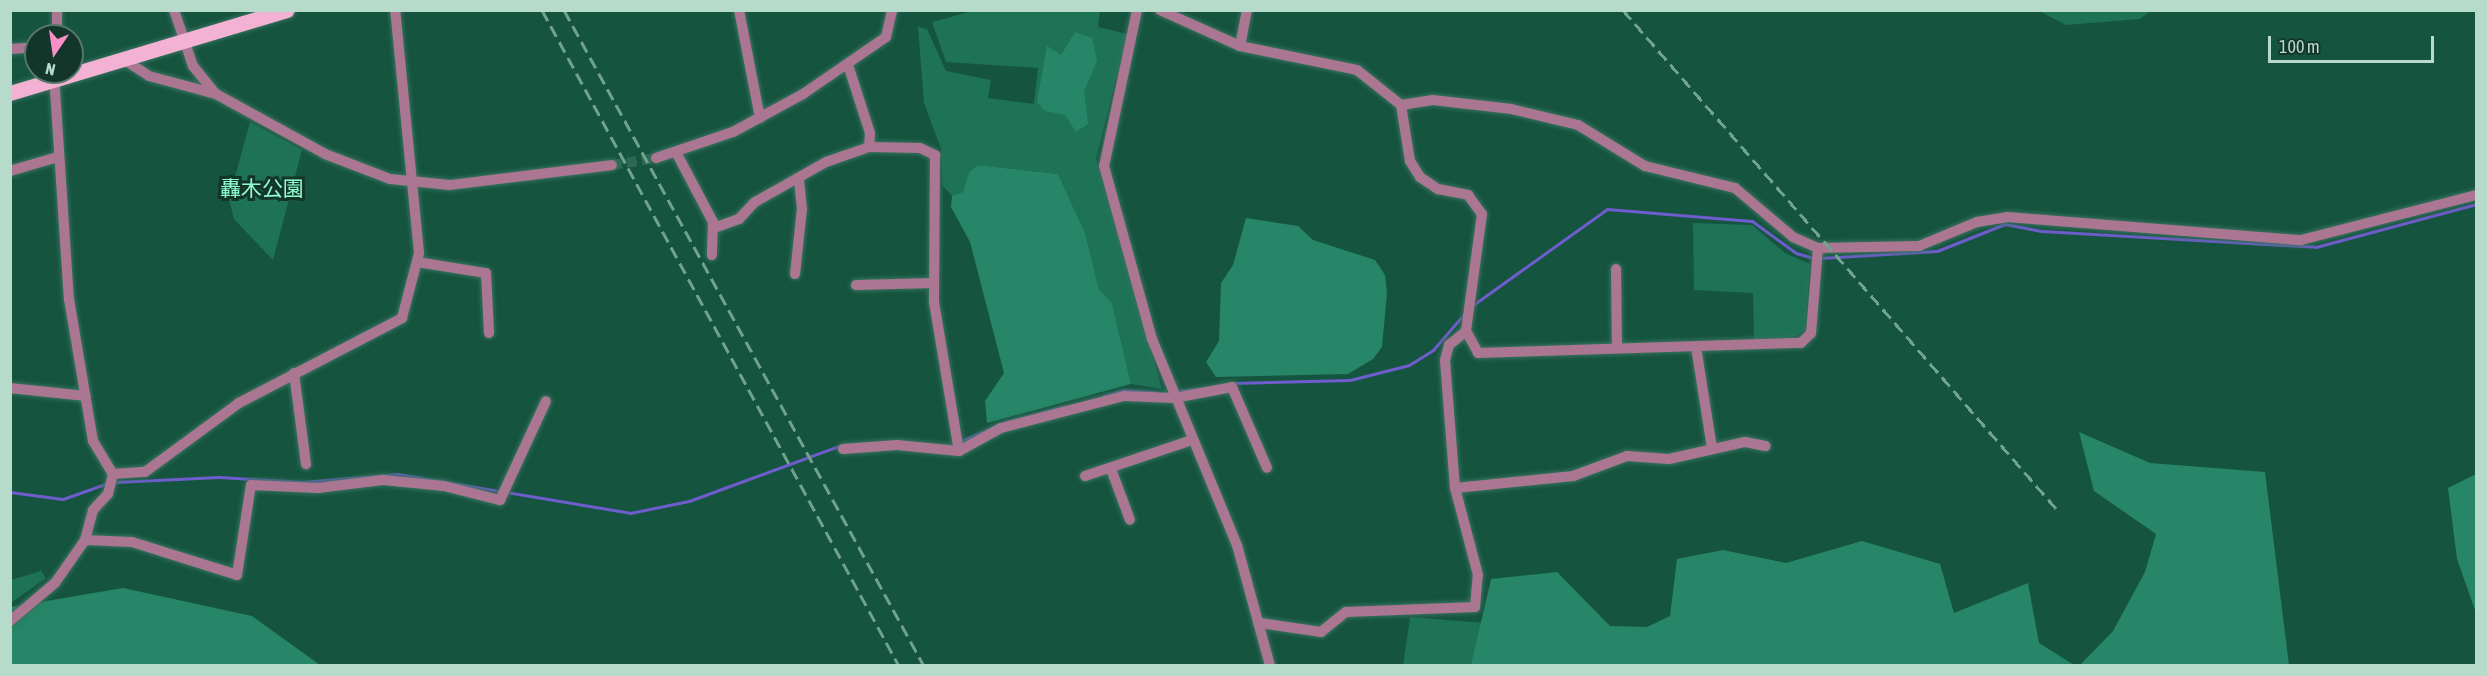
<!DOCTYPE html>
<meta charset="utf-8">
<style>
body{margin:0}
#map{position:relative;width:2487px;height:676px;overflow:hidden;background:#15543f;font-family:"Asap Condensed","Noto Sans JP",sans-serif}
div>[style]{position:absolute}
.green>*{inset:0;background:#1e7357}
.forest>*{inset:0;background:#268667}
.stream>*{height:3px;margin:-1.5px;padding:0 1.5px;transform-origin:1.5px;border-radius:1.5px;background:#6f5ccd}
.minor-tunnel>*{height:10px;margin-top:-5px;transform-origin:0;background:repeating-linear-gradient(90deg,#2d6854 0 10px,transparent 0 15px)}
.roads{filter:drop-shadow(0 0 2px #38725e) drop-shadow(0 0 2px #38725e)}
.minor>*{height:10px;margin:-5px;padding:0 5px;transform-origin:5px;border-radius:5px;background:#ab7692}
.major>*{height:15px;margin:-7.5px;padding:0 7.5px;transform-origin:7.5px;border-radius:7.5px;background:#f3b2d3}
.rail>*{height:3px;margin-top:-1.5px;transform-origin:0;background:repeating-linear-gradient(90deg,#71a18f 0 12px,transparent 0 18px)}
span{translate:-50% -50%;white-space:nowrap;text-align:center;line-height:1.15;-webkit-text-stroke:6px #143529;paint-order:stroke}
.park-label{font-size:21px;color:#8ffdd2}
.frame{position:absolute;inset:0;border:12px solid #b6dbcb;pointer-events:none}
.north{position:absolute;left:24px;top:24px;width:60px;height:60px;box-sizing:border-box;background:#143529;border:2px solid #55776a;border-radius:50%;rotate:193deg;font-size:16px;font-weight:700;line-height:24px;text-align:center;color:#b6dbcb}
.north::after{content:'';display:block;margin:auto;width:21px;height:27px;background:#f98fc9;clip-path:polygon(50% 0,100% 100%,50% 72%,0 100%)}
.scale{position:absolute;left:2268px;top:36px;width:166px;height:27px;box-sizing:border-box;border:3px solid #b6dbcb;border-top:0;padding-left:8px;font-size:18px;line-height:21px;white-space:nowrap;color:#b6dbcb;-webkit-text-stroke:4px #143529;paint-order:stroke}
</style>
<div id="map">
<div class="green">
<div style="clip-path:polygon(973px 11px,1100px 11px,1098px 27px,1127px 34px,1096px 159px,1162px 389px,1131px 384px,1112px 303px,1099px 291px,1085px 233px,1058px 174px,978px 165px,969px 172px,963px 192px,952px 196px,943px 186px,941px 149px,924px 103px,918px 27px,927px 29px,946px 71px,991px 80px,988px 98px,1034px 104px,1038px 68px,946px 62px,932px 22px)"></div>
<div style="clip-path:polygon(2039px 11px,2150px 11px,2140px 19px,2066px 25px)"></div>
<div style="clip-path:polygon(250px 122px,302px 150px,273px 260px,234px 219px,229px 199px)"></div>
<div style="clip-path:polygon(1693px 223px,1752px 225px,1785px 253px,1810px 264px,1805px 331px,1791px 338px,1754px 339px,1753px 293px,1694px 290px)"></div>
<div style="clip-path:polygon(41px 571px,46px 578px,11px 603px,11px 580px)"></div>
<div style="clip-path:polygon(1410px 617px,1485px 623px,1475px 665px,1403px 666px)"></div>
</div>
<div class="forest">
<div style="clip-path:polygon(1075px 32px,1092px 38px,1097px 61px,1084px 91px,1088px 124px,1076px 132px,1065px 115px,1045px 111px,1037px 102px,1047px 46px,1061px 55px)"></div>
<div style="clip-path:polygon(978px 165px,1058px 174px,1085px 233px,1099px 290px,1112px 303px,1131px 384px,987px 423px,985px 401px,1004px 373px,970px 242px,951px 207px,952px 196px,963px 192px,969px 172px)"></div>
<div style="clip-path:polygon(1246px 218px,1298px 226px,1313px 240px,1375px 260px,1385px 275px,1387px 293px,1382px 347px,1373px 359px,1348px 374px,1216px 377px,1206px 362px,1219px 341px,1221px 283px,1233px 265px)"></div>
<div style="clip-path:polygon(2079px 432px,2150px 463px,2265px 472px,2289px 665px,2080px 665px,2113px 631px,2145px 572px,2156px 534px,2094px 491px)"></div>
<div style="clip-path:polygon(2476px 474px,2476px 613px,2457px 559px,2448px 488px)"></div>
<div style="clip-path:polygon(1862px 541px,1940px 564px,1954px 613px,2028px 583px,2039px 643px,2074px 665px,1471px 665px,1491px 579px,1557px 572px,1610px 626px,1647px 627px,1670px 616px,1677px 559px,1723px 550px,1786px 563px)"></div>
<div style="clip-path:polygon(123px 588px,252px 616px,320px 665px,11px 666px,11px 607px)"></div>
</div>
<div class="stream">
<div style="left:1820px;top:258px;width:117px;rotate:-3.4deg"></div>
<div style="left:1937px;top:251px;width:73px;rotate:-21.7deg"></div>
<div style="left:2005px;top:224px;width:38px;rotate:11deg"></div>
<div style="left:2042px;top:231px;width:274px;rotate:3.3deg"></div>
<div style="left:2316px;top:247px;width:166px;rotate:-15deg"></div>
<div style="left:1473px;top:305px;width:165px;rotate:-35.6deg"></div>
<div style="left:1607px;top:209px;width:145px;rotate:4.7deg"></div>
<div style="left:1752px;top:221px;width:54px;rotate:36deg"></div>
<div style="left:1796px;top:253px;width:18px;rotate:16deg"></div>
<div style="left:1233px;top:383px;width:117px;rotate:-1.5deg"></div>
<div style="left:1350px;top:380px;width:61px;rotate:-14.3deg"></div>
<div style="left:1409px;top:365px;width:28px;rotate:-32deg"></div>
<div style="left:1433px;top:350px;width:48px;rotate:-49.3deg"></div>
<div style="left:1177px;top:391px;width:23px;rotate:-7deg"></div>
<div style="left:1103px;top:396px;width:22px;rotate:-16deg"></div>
<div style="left:1124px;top:390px;width:32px;rotate:4deg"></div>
<div style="left:961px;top:441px;width:48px;rotate:-23.4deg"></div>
<div style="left:1005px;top:422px;width:62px;rotate:-14.9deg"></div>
<div style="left:115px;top:482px;width:104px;rotate:-2.8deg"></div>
<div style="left:219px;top:477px;width:84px;rotate:3.4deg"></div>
<div style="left:303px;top:482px;width:95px;rotate:-4.8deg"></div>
<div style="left:398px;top:474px;width:235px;rotate:9.5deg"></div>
<div style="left:630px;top:513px;width:60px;rotate:-11.5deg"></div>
<div style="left:689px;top:501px;width:162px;rotate:-20.2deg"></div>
<div style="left:10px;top:492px;width:53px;rotate:7.5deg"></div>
<div style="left:63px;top:499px;width:48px;rotate:-19.6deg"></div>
</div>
<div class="minor-tunnel">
<div style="left:612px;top:165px;width:45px;rotate:-9deg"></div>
</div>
<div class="roads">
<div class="minor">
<div style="left:57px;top:10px;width:26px;rotate:90deg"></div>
<div style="left:174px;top:10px;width:59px;rotate:71.3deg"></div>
<div style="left:193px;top:66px;width:36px;rotate:51deg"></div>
<div style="left:216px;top:94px;width:124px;rotate:28.8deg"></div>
<div style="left:325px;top:154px;width:70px;rotate:21deg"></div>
<div style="left:390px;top:179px;width:60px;rotate:5.7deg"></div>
<div style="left:450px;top:185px;width:163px;rotate:-7deg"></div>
<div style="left:739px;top:10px;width:110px;rotate:79deg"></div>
<div style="left:1137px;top:10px;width:159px;rotate:101.9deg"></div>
<div style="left:1104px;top:166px;width:180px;rotate:74.5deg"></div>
<div style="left:1152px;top:339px;width:223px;rotate:67.6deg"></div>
<div style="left:1237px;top:545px;width:125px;rotate:74.7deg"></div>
<div style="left:1160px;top:10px;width:88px;rotate:24.2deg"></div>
<div style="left:1240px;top:46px;width:119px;rotate:11.6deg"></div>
<div style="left:1357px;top:70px;width:56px;rotate:38.5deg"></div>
<div style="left:1401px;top:105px;width:57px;rotate:80.9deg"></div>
<div style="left:1410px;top:161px;width:19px;rotate:58deg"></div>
<div style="left:1420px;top:177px;width:22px;rotate:34deg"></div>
<div style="left:1438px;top:189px;width:31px;rotate:11deg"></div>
<div style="left:1468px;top:195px;width:24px;rotate:54deg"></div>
<div style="left:1482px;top:214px;width:118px;rotate:97.8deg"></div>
<div style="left:1466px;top:331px;width:25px;rotate:61deg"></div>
<div style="left:1478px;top:353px;width:323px;rotate:-1.8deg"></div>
<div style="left:1801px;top:343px;width:14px;rotate:-45deg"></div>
<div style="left:1811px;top:333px;width:85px;rotate:-85.3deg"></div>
<div style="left:1240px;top:46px;width:37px;rotate:-79deg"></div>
<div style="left:10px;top:49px;width:26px;rotate:-4deg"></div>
<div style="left:123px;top:59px;width:31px;rotate:33deg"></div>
<div style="left:149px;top:76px;width:69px;rotate:15deg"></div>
<div style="left:54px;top:75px;width:225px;rotate:86.2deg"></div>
<div style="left:69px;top:299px;width:144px;rotate:80.4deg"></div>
<div style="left:93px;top:441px;width:39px;rotate:59deg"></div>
<div style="left:1401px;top:105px;width:32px;rotate:-9deg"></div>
<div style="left:1433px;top:100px;width:79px;rotate:6.6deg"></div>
<div style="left:1511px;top:109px;width:69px;rotate:13.4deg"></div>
<div style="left:1578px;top:125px;width:79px;rotate:31.5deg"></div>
<div style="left:1645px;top:166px;width:93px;rotate:13.7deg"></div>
<div style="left:1735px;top:188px;width:76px;rotate:40.2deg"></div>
<div style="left:1793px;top:237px;width:27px;rotate:24deg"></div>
<div style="left:1818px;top:248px;width:101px;rotate:-1.1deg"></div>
<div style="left:1919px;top:246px;width:63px;rotate:-22.5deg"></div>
<div style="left:1977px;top:222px;width:30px;rotate:-9deg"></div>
<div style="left:2007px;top:217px;width:295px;rotate:4.5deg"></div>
<div style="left:2301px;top:240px;width:181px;rotate:-14.4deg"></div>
<div style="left:869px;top:147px;width:51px;rotate:1.1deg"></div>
<div style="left:920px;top:148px;width:17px;rotate:25deg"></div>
<div style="left:935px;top:155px;width:147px;rotate:90.4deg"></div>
<div style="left:934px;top:302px;width:151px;rotate:80.5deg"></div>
<div style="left:677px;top:154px;width:77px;rotate:62.1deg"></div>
<div style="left:713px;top:222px;width:33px;rotate:92deg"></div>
<div style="left:656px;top:158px;width:81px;rotate:-18.7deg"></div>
<div style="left:733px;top:132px;width:80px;rotate:-28.5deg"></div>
<div style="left:803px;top:94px;width:101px;rotate:-34.5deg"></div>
<div style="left:886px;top:37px;width:28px;rotate:-77deg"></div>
<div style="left:10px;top:171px;width:50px;rotate:-16.3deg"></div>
<div style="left:714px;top:228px;width:27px;rotate:-20deg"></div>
<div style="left:739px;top:219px;width:23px;rotate:-47deg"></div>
<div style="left:755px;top:202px;width:81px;rotate:-29.4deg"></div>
<div style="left:826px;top:162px;width:46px;rotate:-19.2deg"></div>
<div style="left:869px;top:147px;width:14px;rotate:-86deg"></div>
<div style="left:870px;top:133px;width:71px;rotate:-107.9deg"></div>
<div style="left:417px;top:262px;width:70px;rotate:9.1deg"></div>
<div style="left:486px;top:273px;width:60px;rotate:87.1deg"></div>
<div style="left:1616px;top:269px;width:78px;rotate:89.3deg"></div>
<div style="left:795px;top:274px;width:65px;rotate:-83.9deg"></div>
<div style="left:802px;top:209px;width:29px;rotate:-96deg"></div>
<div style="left:856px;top:285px;width:78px;rotate:-1.5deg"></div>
<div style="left:1696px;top:347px;width:102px;rotate:81deg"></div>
<div style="left:294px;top:373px;width:92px;rotate:82.5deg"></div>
<div style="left:10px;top:388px;width:76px;rotate:6deg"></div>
<div style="left:843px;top:449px;width:54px;rotate:-4.2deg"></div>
<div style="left:897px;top:445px;width:62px;rotate:5.5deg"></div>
<div style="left:959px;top:451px;width:48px;rotate:-28.7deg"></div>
<div style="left:1001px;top:428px;width:127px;rotate:-14.6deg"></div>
<div style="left:1124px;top:396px;width:50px;rotate:2.3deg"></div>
<div style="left:1174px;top:398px;width:59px;rotate:-10.7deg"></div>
<div style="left:1232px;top:387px;width:88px;rotate:66.6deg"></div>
<div style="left:1111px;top:469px;width:54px;rotate:69.6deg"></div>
<div style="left:113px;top:474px;width:32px;rotate:-4deg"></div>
<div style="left:145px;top:472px;width:117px;rotate:-36.3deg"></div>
<div style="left:239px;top:403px;width:184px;rotate:-27.5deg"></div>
<div style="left:402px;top:318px;width:67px;rotate:-75.3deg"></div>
<div style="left:419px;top:253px;width:244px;rotate:-95.6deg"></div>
<div style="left:1085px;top:476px;width:113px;rotate:-18.6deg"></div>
<div style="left:1455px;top:488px;width:119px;rotate:-5.8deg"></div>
<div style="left:1573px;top:476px;width:58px;rotate:-20.3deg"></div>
<div style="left:1627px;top:456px;width:42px;rotate:4.1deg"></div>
<div style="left:1669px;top:459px;width:78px;rotate:-12.6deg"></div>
<div style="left:1745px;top:442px;width:21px;rotate:11deg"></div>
<div style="left:85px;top:540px;width:47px;rotate:2.4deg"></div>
<div style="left:132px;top:542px;width:110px;rotate:17.4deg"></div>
<div style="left:237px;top:575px;width:91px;rotate:-81.2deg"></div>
<div style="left:251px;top:485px;width:67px;rotate:2.6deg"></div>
<div style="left:318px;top:488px;width:65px;rotate:-7deg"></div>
<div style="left:383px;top:480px;width:61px;rotate:5.6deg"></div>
<div style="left:444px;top:486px;width:58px;rotate:14deg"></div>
<div style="left:500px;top:500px;width:109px;rotate:-65.1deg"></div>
<div style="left:10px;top:621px;width:59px;rotate:-40.2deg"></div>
<div style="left:55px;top:583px;width:52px;rotate:-55.1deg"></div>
<div style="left:85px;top:540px;width:31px;rotate:-75deg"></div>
<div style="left:93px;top:510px;width:22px;rotate:-47deg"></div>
<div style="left:108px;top:494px;width:21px;rotate:-76deg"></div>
<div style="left:1260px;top:623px;width:62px;rotate:8.4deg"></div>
<div style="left:1321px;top:632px;width:32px;rotate:-39deg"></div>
<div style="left:1346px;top:612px;width:129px;rotate:-2.2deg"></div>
<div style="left:1475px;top:607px;width:32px;rotate:-85deg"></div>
<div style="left:1478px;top:575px;width:90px;rotate:-104.8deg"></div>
<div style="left:1455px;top:488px;width:128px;rotate:-94.5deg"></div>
<div style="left:1445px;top:360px;width:16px;rotate:-75deg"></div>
<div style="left:1449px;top:345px;width:22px;rotate:-39deg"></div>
</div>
<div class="major">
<div style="left:10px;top:93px;width:289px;rotate:-16.7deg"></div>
</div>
</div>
<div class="rail">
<div style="left:542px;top:10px;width:747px;rotate:61.44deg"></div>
<div style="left:564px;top:10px;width:748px;rotate:61.24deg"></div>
<div style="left:1623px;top:10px;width:666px;rotate:49.02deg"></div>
</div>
<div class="park-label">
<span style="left:262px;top:188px">轟木公園</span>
</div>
<div class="frame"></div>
<div class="north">N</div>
<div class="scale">100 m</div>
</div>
